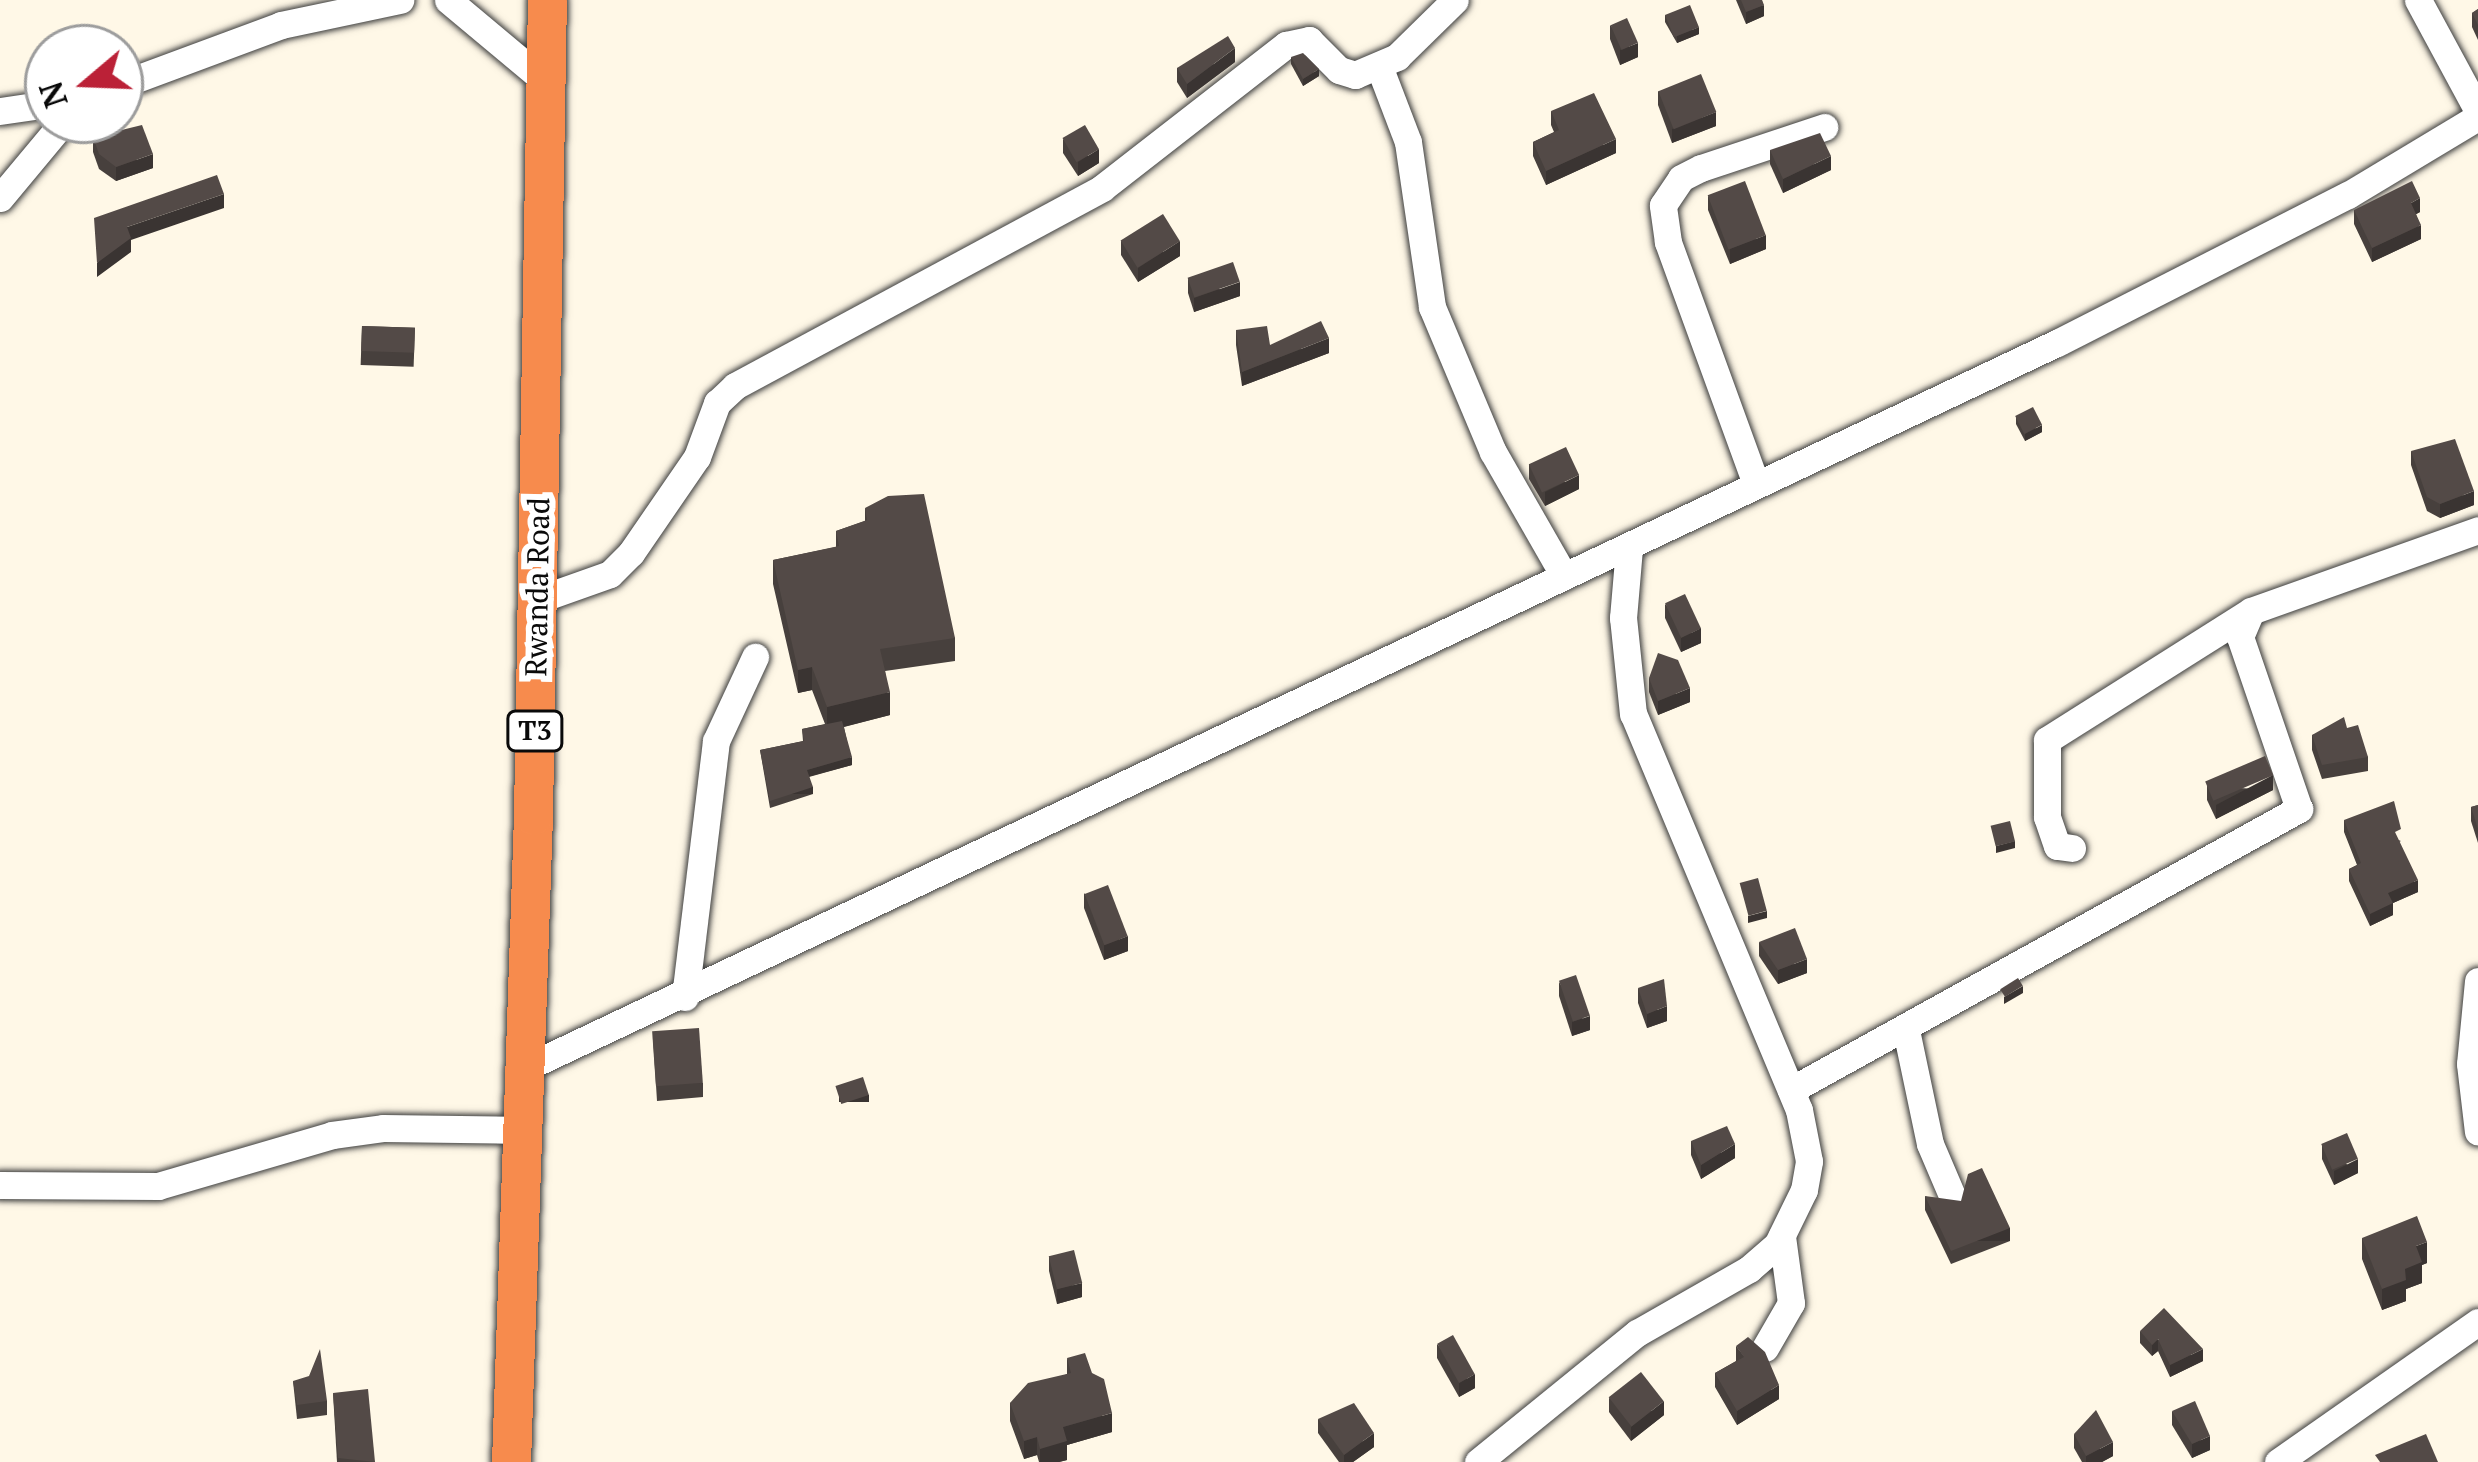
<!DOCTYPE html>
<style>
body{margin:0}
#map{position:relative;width:2478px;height:1462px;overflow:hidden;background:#fff8e7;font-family:"PT Serif",serif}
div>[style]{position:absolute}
.roads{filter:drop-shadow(0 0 3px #3d3d3d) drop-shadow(0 0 3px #3d3d3d)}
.minor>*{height:27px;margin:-13.5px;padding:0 13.5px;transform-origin:13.5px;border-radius:13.5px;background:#fff}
.highway>*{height:39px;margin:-19.5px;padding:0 19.5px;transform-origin:19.5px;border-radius:19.5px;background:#f78b4d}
.wall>*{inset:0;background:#47403d;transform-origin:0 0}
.shaded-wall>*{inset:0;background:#3a3432;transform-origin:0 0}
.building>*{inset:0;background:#534a47;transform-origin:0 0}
span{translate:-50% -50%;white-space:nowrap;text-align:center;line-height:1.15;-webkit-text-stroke:12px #fff;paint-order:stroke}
.shield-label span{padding:3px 9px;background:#fff;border:3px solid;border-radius:9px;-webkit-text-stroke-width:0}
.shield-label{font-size:27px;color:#0a0a0a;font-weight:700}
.street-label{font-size:30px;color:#0a0a0a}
.north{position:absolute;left:24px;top:24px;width:120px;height:120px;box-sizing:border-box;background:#fff;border:3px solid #9d9d9d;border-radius:50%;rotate:251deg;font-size:33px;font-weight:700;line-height:48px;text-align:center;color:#0a0a0a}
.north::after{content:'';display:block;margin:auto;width:42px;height:54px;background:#bb2137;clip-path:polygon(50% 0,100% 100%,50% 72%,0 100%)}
</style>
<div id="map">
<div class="roads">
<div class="minor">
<div style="left:448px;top:0;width:126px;rotate:39.9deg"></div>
<div style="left:2418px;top:0;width:126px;rotate:61.6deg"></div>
<div style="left:1379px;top:66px;width:81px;rotate:69.1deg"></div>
<div style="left:1408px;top:142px;width:167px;rotate:81.7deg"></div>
<div style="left:1432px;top:307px;width:157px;rotate:67.2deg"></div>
<div style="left:1493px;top:452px;width:143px;rotate:60.2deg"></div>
<div style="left:120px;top:85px;width:172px;rotate:-20.4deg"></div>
<div style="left:281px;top:25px;width:122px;rotate:-11.9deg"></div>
<div style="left:0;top:111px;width:49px;rotate:-8.3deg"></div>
<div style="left:0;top:198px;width:102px;rotate:-50.2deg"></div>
<div style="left:1756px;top:484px;width:258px;rotate:-110deg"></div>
<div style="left:1668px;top:242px;width:37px;rotate:-98deg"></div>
<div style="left:1663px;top:205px;width:32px;rotate:-56deg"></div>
<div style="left:1681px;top:178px;width:22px;rotate:-27deg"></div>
<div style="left:1701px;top:168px;width:130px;rotate:-18.4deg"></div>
<div style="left:537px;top:600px;width:77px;rotate:-19.6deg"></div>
<div style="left:610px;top:574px;width:30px;rotate:-45deg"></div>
<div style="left:631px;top:553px;width:116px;rotate:-55.5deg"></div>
<div style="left:697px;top:457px;width:58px;rotate:-69.7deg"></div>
<div style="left:717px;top:403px;width:25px;rotate:-43deg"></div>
<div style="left:735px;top:386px;width:417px;rotate:-28.3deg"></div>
<div style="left:1102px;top:188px;width:233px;rotate:-37.9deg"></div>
<div style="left:1286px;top:45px;width:24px;rotate:-12deg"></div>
<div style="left:1309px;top:40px;width:42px;rotate:45deg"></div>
<div style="left:1339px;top:70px;width:17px;rotate:17deg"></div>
<div style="left:1355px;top:75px;width:46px;rotate:-23.2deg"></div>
<div style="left:1397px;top:57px;width:81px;rotate:-44.5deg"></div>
<div style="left:2072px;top:848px;width:15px;rotate:-172deg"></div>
<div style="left:2057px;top:846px;width:31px;rotate:-109deg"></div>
<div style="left:2047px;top:817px;width:77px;rotate:-90deg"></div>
<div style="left:2047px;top:740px;width:241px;rotate:-32.3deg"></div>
<div style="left:2478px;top:981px;width:83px;rotate:95.5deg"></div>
<div style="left:2470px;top:1064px;width:68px;rotate:83.3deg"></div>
<div style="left:685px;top:997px;width:258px;rotate:-83.1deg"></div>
<div style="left:716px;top:741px;width:93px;rotate:-65.1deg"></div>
<div style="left:1906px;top:1030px;width:116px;rotate:78.1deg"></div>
<div style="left:1930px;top:1144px;width:59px;rotate:66.9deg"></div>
<div style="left:525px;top:1068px;width:1695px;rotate:-25.33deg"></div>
<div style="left:2057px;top:343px;width:326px;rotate:-27deg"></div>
<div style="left:2348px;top:195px;width:152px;rotate:-31deg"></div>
<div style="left:1791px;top:1090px;width:581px;rotate:-28.95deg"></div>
<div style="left:2299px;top:809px;width:182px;rotate:-108.9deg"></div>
<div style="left:2240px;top:637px;width:28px;rotate:-67deg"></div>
<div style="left:2251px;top:611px;width:241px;rotate:-19.6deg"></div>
<div style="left:0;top:1185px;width:158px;rotate:0.4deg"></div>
<div style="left:158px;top:1186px;width:181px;rotate:-16.3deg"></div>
<div style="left:332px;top:1135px;width:51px;rotate:-7.8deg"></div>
<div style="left:383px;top:1128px;width:138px;rotate:0.8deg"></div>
<div style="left:1765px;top:1348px;width:52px;rotate:-60deg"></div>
<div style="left:1791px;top:1303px;width:68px;rotate:-97.7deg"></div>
<div style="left:1478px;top:1462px;width:205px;rotate:-39.1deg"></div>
<div style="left:1637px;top:1333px;width:129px;rotate:-29.7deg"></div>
<div style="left:1749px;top:1269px;width:37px;rotate:-41deg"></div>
<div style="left:1777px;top:1245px;width:61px;rotate:-63.9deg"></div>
<div style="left:1804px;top:1190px;width:29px;rotate:-80deg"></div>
<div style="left:1809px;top:1161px;width:52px;rotate:-101.1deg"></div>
<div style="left:1799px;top:1110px;width:429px;rotate:-112.7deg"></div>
<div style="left:1633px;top:714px;width:97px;rotate:-95.9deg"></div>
<div style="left:1623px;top:618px;width:70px;rotate:-85.1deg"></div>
<div style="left:2278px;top:1462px;width:244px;rotate:-35deg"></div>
</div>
<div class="highway">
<div style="left:511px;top:1462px;width:647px;rotate:-88.05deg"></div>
<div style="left:533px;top:815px;width:815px;rotate:-89.02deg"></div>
</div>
</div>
<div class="wall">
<div style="clip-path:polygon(1736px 0,1762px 0,1764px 16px,1746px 24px)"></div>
<div style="clip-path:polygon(2478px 9px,2478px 40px,2472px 27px,2472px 13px)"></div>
<div style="clip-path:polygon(1665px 15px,1699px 34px,1677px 43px,1665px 22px)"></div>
<div style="clip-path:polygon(1610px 25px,1638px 57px,1620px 65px,1610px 39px)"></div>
<div style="clip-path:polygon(1291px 57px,1319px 76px,1303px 86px,1291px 64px)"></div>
<div style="clip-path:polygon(1235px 62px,1187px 98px,1177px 82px,1177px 68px)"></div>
<div style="clip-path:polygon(1658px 91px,1716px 126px,1672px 143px,1658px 105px)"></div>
<div style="clip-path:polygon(1551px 111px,1616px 153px,1546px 185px,1533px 156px,1533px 142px,1554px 132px,1551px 125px)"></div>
<div style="clip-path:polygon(93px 137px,153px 168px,116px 181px,99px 169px,93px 152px)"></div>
<div style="clip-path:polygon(1063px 139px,1099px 163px,1078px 176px,1063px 153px)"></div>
<div style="clip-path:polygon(1770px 150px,1831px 170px,1783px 193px,1770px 164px)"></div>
<div style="clip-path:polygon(1708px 196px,1766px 249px,1730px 264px,1708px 210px)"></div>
<div style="clip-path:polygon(2354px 210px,2420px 212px,2416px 214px,2421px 239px,2372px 262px,2354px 224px)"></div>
<div style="clip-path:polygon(1121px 241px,1180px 256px,1138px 282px,1121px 255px)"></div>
<div style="clip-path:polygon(1188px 279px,1240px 296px,1194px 312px,1188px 293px)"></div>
<div style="left:362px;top:326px;width:53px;height:39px;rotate:2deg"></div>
<div style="clip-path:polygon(1236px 330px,1270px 345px,1329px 353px,1242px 386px,1236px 345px)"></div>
<div style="clip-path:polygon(2016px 417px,2042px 432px,2025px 441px,2016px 424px)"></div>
<div style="clip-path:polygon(2411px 451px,2474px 505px,2440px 518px,2427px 511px,2411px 465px)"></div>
<div style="clip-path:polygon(1529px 464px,1579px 489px,1545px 506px,1529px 479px)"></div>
<div style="clip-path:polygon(865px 508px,955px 638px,955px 661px,885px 671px,890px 715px,844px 727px,852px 765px,809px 777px,813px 794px,770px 808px,760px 750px,803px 741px,802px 729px,825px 724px,812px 690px,798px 693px,773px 584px,773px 560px,836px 547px,836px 531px,865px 521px)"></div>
<div style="clip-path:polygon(1665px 604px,1701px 643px,1681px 652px,1665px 618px)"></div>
<div style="clip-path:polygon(1649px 678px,1690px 702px,1658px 715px,1649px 692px)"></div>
<div style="clip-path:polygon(2347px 728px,2368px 757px,2368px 771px,2322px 779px,2312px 750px,2312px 735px)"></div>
<div style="clip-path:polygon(2207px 786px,2273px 790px,2216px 819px,2207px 800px)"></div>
<div style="clip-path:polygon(2478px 805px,2478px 843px,2471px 821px,2471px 807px)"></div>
<div style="clip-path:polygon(2344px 820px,2401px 841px,2399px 842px,2418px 892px,2393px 903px,2393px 915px,2370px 926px,2349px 881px,2349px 869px,2357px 865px,2344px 832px)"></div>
<div style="clip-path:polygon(1084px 893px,1128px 951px,1104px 960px,1084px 908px)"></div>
<div style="clip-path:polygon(1759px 942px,1807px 973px,1778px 984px,1759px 956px)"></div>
<div style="clip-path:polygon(1559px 982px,1590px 1030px,1572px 1036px,1559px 996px)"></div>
<div style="clip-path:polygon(1638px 988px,1667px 1021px,1647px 1028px,1638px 1003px)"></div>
<div style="clip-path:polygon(653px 1038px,703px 1083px,703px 1097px,657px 1101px)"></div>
<div style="clip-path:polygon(1691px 1141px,1735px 1158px,1701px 1179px,1691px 1155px)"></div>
<div style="clip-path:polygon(2322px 1145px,2358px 1173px,2334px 1185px,2322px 1159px)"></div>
<div style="clip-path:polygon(1925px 1196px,2010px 1241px,1951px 1264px,1925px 1210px)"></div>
<div style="clip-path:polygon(2362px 1238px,2427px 1263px,2422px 1265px,2422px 1283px,2406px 1289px,2406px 1301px,2382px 1310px,2362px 1259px)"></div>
<div style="clip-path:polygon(1049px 1256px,1082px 1297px,1057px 1304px,1049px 1271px)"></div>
<div style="clip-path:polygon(2140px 1331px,2203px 1361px,2170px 1377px,2158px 1351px,2152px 1356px,2140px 1343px)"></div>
<div style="clip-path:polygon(1437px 1344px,1475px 1388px,1459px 1397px,1437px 1358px)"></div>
<div style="clip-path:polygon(1736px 1346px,1779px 1399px,1737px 1425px,1715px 1387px,1715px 1373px,1736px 1361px)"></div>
<div style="clip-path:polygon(1067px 1358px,1112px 1432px,1067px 1445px,1067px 1460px,1059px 1462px,1039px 1462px,1037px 1455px,1024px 1459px,1010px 1421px,1010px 1403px,1067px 1374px)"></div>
<div style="clip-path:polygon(293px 1381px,327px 1401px,327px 1415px,297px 1419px)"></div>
<div style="clip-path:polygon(333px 1393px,375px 1462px,337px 1462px)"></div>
<div style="clip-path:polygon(1609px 1398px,1664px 1415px,1631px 1441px,1609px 1412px)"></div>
<div style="clip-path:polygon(2172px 1411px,2210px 1450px,2192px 1458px,2172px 1425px)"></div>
<div style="clip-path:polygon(1318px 1419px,1374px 1447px,1353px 1462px,1339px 1462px,1318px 1433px)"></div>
<div style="clip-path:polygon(2074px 1434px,2113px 1456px,2102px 1462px,2082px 1462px,2074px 1448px)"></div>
</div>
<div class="shaded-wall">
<div style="clip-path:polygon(1764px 5px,1764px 16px,1746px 24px,1746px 12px)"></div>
<div style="clip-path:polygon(1699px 27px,1699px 34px,1677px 43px,1677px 36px)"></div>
<div style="clip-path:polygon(1638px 43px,1638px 57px,1620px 65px,1620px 50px)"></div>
<div style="clip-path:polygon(1235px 48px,1235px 62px,1187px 98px,1187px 84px)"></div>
<div style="clip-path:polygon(1319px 69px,1319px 76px,1303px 86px,1303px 79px)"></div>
<div style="clip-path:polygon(1716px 112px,1716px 126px,1672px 143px,1672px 129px)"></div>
<div style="clip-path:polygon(1616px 139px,1616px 153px,1546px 185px,1546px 171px)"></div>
<div style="clip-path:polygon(1099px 149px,1099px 163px,1078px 176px,1078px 162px)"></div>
<div style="clip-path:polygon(153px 154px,153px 168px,116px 181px,116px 167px)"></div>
<div style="clip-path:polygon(1831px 156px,1831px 170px,1783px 193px,1783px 179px)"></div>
<div style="clip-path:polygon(224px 194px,224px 208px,131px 240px,131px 252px,97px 277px,97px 263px,127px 227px)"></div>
<div style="clip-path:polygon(2420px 198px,2420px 212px,2411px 217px,2411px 203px)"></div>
<div style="clip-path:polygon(2421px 225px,2421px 239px,2372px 262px,2372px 248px)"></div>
<div style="clip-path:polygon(1766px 235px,1766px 249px,1730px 264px,1730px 249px)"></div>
<div style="clip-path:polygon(1180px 241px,1180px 256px,1138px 282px,1138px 268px)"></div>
<div style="clip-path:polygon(1240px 282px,1240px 296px,1194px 312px,1194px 298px)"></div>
<div style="clip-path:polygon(1329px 338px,1329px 353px,1242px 386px,1242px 372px)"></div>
<div style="clip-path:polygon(2042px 425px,2042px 432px,2025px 441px,2025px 434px)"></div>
<div style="clip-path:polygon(1579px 475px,1579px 489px,1545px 506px,1545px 492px)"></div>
<div style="clip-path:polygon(2474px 491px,2474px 505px,2440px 518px,2440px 504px)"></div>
<div style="clip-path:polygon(1701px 628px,1701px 643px,1681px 652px,1681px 638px)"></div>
<div style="clip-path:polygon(812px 667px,812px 690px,798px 693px,798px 670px)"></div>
<div style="clip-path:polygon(1690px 688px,1690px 702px,1658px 715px,1658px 701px)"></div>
<div style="clip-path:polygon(890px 692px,890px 715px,827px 731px,827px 707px)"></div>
<div style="clip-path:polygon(852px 757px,852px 765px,807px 777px,807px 770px)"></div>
<div style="clip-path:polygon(2273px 775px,2273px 790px,2216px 819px,2216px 805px)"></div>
<div style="left:813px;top:787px;width:7px;height:45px;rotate:90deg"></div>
<div style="clip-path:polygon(2015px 841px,2015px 848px,1996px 853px,1996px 846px)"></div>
<div style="clip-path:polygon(2418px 880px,2418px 892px,2393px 903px,2393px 915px,2370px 926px,2370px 914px,2388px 893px)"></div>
<div style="clip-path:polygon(1767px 911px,1767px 918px,1748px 923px,1748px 916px)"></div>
<div style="clip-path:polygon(1128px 936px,1128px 951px,1104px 960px,1104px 945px)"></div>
<div style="clip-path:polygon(1807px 959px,1807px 973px,1778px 984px,1778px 970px)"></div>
<div style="clip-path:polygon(2023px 986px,2023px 993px,2004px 1004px,2004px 997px)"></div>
<div style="clip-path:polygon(1667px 1006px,1667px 1021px,1647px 1028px,1647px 1014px)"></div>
<div style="clip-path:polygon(1590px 1016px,1590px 1030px,1572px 1036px,1572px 1022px)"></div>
<div style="left:869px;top:1095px;width:7px;height:30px;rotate:90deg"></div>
<div style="clip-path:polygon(1735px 1144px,1735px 1158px,1701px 1179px,1701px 1165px)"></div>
<div style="clip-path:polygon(2358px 1159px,2358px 1173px,2334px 1185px,2334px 1171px)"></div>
<div style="left:2010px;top:1228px;width:13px;height:63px;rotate:90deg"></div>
<div style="clip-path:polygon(2427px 1242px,2427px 1263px,2422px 1265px,2422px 1283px,2406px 1289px,2406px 1301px,2382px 1310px,2382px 1289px,2416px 1246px)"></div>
<div style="clip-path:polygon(1082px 1283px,1082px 1297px,1057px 1304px,1057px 1289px)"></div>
<div style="clip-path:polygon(2158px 1339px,2158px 1351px,2152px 1356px,2152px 1345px)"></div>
<div style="clip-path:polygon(2203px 1349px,2203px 1361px,2170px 1377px,2170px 1365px)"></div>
<div style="clip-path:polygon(1475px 1374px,1475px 1388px,1459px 1397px,1459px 1383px)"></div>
<div style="clip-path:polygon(1779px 1385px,1779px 1399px,1737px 1425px,1737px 1411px)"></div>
<div style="clip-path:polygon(1664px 1401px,1664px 1415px,1631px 1441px,1631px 1427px)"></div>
<div style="clip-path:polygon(1112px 1413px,1112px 1432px,1067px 1445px,1067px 1460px,1059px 1462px,1040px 1462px,1040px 1449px,1063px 1427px)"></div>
<div style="clip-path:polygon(1374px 1433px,1374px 1447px,1353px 1462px,1344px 1462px,1344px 1455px)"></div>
<div style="clip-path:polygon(2210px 1436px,2210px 1450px,2192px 1458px,2192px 1444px)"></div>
<div style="clip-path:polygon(1037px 1437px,1037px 1455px,1024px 1459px,1024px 1441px)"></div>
<div style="clip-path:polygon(2113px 1442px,2113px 1456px,2102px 1462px,2086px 1462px,2086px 1456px)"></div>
</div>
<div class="building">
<div style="clip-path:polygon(1741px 0,1762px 0,1764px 5px,1746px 12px)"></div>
<div style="left:1690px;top:5px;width:24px;height:27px;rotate:68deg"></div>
<div style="clip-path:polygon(2478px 9px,2478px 25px,2472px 13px)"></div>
<div style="left:1627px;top:18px;width:27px;height:18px;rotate:66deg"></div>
<div style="clip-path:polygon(1228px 36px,1235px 48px,1187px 84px,1177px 68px)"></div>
<div style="clip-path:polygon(1303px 53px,1319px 69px,1303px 79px,1291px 57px)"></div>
<div style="left:1701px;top:74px;width:41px;height:46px;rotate:68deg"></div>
<div style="clip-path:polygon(1594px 93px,1616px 139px,1546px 171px,1533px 142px,1559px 130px,1551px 111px)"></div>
<div style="clip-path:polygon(142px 125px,153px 154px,116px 167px,99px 154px,93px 137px)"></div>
<div style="left:1085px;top:125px;width:28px;height:26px;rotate:60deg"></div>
<div style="clip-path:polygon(1820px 133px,1831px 156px,1783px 179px,1770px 150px)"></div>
<div style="clip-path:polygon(217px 175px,224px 194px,127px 227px,131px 238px,97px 263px,94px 218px)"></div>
<div style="left:1745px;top:181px;width:58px;height:40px;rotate:69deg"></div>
<div style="clip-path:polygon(2412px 181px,2420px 198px,2411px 203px,2421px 225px,2372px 248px,2354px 210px)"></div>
<div style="left:1163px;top:214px;width:32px;height:50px;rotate:58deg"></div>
<div style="left:1233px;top:262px;width:21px;height:48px;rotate:71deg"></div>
<div style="clip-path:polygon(1321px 321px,1329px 338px,1242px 372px,1236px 330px,1267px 326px,1270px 345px)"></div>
<div style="left:362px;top:326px;width:53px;height:25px;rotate:2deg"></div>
<div style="left:2033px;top:407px;width:20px;height:20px;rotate:63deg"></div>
<div style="clip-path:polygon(2455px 439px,2474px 491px,2440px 504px,2427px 497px,2411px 451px)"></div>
<div style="left:1566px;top:447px;width:31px;height:41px;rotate:65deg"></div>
<div style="clip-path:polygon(924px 494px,955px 638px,880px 649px,890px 692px,827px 707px,812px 667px,798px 670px,773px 560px,839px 546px,836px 531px,867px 520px,865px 508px,888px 496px)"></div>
<div style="left:1685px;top:594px;width:38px;height:22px;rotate:65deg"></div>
<div style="clip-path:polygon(1658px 653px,1678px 660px,1690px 688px,1658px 701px,1649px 678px)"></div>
<div style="clip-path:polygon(2344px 717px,2347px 728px,2358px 725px,2368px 757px,2322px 765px,2312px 735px)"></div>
<div style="clip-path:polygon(842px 721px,852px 757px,807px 770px,813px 787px,770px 801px,760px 750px,804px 741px,802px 729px)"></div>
<div style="left:2265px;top:756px;width:21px;height:65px;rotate:67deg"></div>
<div style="clip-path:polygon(2394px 801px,2401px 829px,2395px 832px,2418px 880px,2388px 893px,2393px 903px,2370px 914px,2349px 869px,2361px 863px,2344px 820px)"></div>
<div style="clip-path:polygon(2478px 805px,2478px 829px,2471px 807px)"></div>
<div style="left:2010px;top:821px;width:21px;height:20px;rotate:76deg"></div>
<div style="left:1758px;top:878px;width:34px;height:19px;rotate:75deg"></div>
<div style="left:1108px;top:885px;width:55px;height:25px;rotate:69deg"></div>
<div style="clip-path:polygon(1795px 928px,1807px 959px,1778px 970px,1759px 942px)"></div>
<div style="left:1576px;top:975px;width:43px;height:18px;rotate:71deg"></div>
<div style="left:2018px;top:978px;width:9px;height:21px;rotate:58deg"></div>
<div style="clip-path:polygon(1664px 979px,1667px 1006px,1647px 1014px,1638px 988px)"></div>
<div style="left:699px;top:1028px;width:55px;height:47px;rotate:86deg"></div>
<div style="left:863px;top:1077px;width:19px;height:29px;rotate:72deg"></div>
<div style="clip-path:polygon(1727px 1126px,1735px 1144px,1701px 1165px,1691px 1141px)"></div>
<div style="left:2347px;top:1133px;width:28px;height:28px;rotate:67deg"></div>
<div style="clip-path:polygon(1982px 1168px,2010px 1228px,1951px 1251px,1925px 1196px,1961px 1201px,1968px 1174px)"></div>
<div style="clip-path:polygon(2417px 1216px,2427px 1242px,2416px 1246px,2422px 1262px,2405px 1269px,2406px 1280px,2382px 1289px,2362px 1238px)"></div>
<div style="left:1074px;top:1250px;width:34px;height:26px;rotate:76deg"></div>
<div style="clip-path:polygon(2164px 1308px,2203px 1349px,2170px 1365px,2158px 1339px,2152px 1345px,2140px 1331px)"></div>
<div style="left:1453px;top:1335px;width:45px;height:18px;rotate:61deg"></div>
<div style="clip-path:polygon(1748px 1337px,1765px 1352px,1779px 1385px,1737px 1411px,1715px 1373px,1744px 1357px,1736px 1346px)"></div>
<div style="clip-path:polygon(320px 1349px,327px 1401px,297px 1405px,293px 1381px,309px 1376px)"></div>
<div style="clip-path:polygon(1085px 1353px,1092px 1373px,1104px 1379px,1112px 1413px,1063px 1427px,1067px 1441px,1040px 1449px,1037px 1437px,1024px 1441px,1010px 1403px,1028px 1383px,1071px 1373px,1067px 1358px)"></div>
<div style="left:1641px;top:1372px;width:37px;height:41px;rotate:52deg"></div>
<div style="clip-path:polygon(368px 1389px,375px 1462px,338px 1458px,333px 1393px)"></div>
<div style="clip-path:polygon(2195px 1401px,2210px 1436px,2192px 1444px,2172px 1411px)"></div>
<div style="clip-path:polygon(1354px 1403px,1374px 1433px,1344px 1455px,1318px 1419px)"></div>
<div style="clip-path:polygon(2096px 1410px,2113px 1442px,2086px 1456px,2074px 1434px)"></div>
<div style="clip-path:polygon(2426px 1434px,2438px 1462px,2380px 1462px,2375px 1455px)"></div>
</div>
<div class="shield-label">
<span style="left:535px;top:731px">T3</span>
</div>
<div class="street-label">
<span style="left:537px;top:587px;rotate:-89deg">Rwanda Road</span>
</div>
<div class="north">N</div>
</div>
